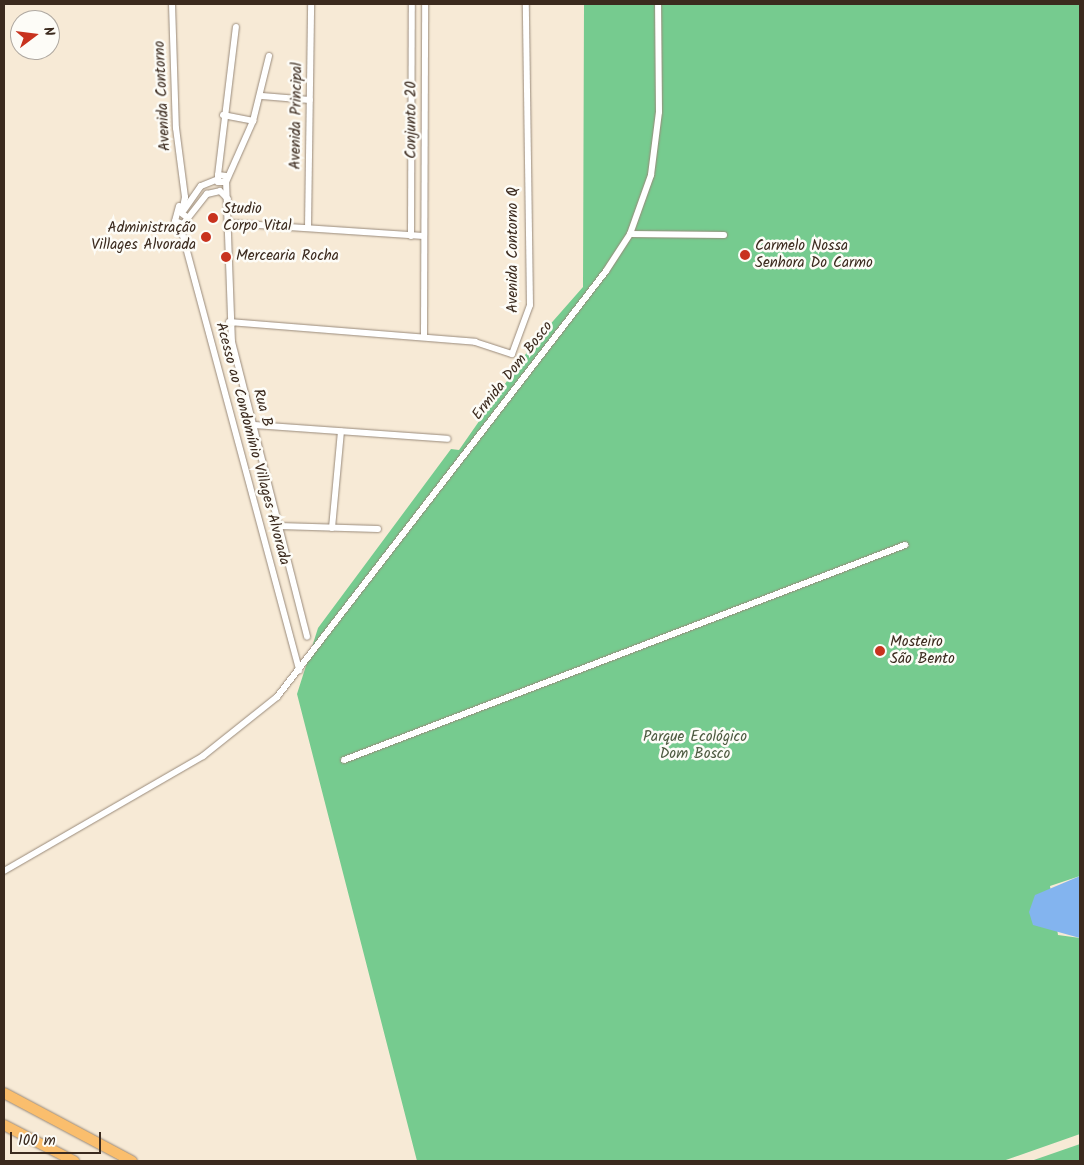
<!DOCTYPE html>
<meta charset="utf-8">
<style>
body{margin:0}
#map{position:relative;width:1084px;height:1165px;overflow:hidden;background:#f7ead6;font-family:Kalam,sans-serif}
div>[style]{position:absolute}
.green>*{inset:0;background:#76cb8f}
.water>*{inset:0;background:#83b4ef}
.roads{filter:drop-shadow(0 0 1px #998a7a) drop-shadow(0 0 1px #998a7a)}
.minor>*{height:6px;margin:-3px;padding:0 3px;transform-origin:3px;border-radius:3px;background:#fff}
.primary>*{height:10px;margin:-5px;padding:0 5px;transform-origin:5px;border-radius:5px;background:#fabe6d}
.dots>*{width:14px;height:14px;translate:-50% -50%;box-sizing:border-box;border:2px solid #fdfcf7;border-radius:50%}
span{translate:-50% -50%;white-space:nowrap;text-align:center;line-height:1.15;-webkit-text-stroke:5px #fdfcf7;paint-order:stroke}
.street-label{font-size:15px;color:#3b2a1e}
.poi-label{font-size:15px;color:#3b2a1e}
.left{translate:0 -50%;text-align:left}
.right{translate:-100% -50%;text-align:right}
.park-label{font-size:15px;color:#4d5a40}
.frame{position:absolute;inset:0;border:5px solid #3b2a1e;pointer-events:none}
.north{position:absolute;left:10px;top:10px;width:50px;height:50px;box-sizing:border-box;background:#fdfcf7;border:1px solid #afa8a0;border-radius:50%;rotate:75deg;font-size:14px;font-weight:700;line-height:20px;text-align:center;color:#3b2a1e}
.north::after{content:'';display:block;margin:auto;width:18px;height:22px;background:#c8321e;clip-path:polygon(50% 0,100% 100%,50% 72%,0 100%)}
.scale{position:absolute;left:10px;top:1132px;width:91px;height:22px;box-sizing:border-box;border:2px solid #3b2a1e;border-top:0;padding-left:6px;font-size:15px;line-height:18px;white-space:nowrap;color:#3b2a1e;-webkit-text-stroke:4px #fdfcf7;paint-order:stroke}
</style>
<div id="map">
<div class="green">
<div style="clip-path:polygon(584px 4px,1080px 4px,1080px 876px,1050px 886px,1058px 935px,1080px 938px,1080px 1134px,1003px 1161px,417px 1161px,297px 694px,318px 628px,451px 449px,459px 450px,532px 345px,583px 287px)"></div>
<div style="clip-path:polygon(1080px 1144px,1080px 1161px,1031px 1161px)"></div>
</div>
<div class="water">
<div style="clip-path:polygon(1080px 876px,1080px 938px,1033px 925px,1029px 912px,1035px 895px)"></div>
</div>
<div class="roads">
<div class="minor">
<div style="left:172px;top:4px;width:124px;rotate:88.2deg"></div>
<div style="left:176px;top:128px;width:70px;rotate:82.6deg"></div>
<div style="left:185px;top:197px;width:15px;rotate:101deg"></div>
<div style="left:262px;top:96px;width:48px;rotate:4.8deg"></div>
<div style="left:223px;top:115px;width:31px;rotate:11deg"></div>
<div style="left:218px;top:175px;width:149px;rotate:-83.1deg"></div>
<div style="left:226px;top:176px;width:8px;rotate:-173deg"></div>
<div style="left:218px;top:175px;width:7px;rotate:90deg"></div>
<div style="left:218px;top:182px;width:8px"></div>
<div style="left:226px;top:182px;width:67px;rotate:-66.1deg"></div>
<div style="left:253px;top:121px;width:67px;rotate:-76.2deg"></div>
<div style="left:226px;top:180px;width:162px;rotate:87.9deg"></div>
<div style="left:232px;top:342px;width:304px;rotate:75.7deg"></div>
<div style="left:179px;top:206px;width:16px;rotate:105deg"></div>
<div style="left:175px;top:221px;width:9px;rotate:21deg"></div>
<div style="left:183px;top:224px;width:8px;rotate:-50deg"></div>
<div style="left:188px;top:218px;width:10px;rotate:-143deg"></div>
<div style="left:184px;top:210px;width:29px;rotate:-55deg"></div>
<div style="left:201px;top:186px;width:16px;rotate:-22deg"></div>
<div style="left:188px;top:218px;width:31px;rotate:-52deg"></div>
<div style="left:207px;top:194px;width:13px;rotate:-13deg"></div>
<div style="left:220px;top:191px;width:11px;rotate:45deg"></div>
<div style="left:229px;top:223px;width:195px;rotate:3.8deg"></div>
<div style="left:180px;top:225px;width:461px;rotate:75deg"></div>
<div style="left:308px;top:228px;width:224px;rotate:-89.2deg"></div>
<div style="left:630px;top:234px;width:94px;rotate:0.6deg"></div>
<div style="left:411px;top:236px;width:232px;rotate:-89.8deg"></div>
<div style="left:229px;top:322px;width:247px;rotate:4.6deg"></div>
<div style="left:475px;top:342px;width:39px;rotate:18deg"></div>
<div style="left:512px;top:354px;width:52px;rotate:-69.8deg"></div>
<div style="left:530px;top:305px;width:301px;rotate:-90.8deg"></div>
<div style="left:424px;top:336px;width:332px;rotate:-89.8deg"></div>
<div style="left:254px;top:425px;width:194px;rotate:4.1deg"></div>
<div style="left:279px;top:526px;width:99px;rotate:1.7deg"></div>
<div style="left:332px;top:528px;width:97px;rotate:-84.7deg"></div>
<div style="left:344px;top:760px;width:601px;rotate:-20.97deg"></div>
<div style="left:4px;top:871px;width:230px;rotate:-30deg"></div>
<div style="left:203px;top:756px;width:95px;rotate:-38.6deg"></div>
<div style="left:277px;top:697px;width:538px;rotate:-52.32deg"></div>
<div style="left:606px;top:271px;width:44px;rotate:-57deg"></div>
<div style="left:630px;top:234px;width:63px;rotate:-70.4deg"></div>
<div style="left:651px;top:175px;width:64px;rotate:-82.8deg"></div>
<div style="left:659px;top:112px;width:108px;rotate:-90.5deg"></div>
</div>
<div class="primary">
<div style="left:4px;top:1093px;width:145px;rotate:28deg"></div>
<div style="left:4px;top:1125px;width:79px;rotate:27.2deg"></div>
</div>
</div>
<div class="dots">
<div style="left:213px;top:218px;background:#c8321e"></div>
<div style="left:206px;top:237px;background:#c8321e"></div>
<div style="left:745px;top:255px;background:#c8321e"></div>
<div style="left:226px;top:257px;background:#c8321e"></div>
<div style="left:880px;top:651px;background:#c8321e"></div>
</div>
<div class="street-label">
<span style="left:163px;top:96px;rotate:-93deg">Avenida Contorno</span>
<span style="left:297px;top:116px;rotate:-89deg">Avenida Principal</span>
<span style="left:412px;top:120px;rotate:-90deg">Conjunto 20</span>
<span style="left:514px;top:250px;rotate:-90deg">Avenida Contorno Q</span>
<span style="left:513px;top:371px;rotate:-52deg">Ermida Dom Bosco</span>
<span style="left:262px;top:408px;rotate:75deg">Rua B</span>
<span style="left:252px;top:444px;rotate:75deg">Acesso ao Condomínio Villages Alvorada</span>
</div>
<div class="poi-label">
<span class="left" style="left:223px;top:218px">Studio<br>Corpo Vital</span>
<span class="right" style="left:196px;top:237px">Administração<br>Villages Alvorada</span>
<span class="left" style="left:755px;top:255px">Carmelo Nossa<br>Senhora Do Carmo</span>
<span class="left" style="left:236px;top:257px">Mercearia Rocha</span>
<span class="left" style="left:890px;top:651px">Mosteiro<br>São Bento</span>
</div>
<div class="park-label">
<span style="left:695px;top:746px">Parque Ecológico<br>Dom Bosco</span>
</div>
<div class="frame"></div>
<div class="north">N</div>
<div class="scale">100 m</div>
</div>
